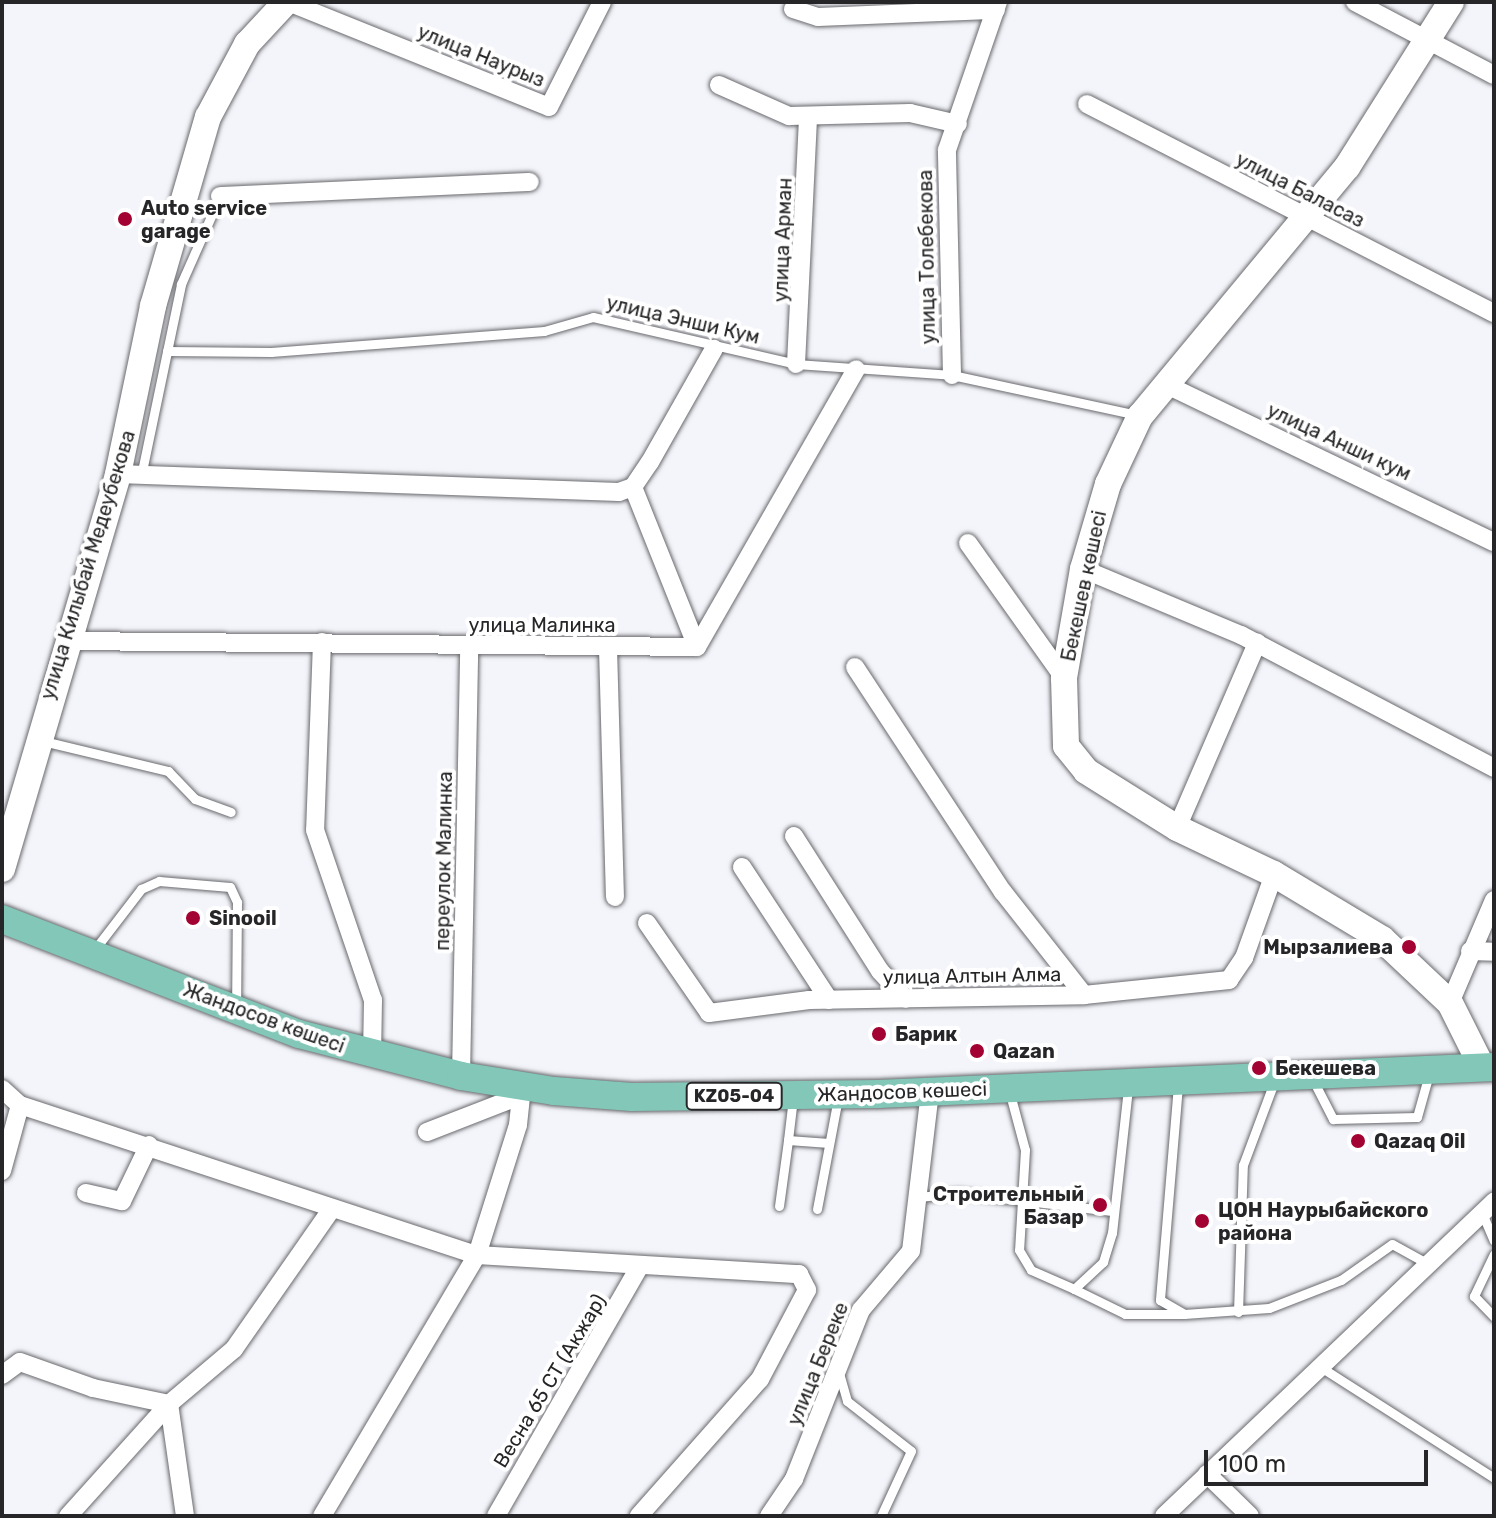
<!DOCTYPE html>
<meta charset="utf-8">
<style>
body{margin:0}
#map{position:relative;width:1496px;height:1518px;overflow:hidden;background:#f4f5fa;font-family:Rubik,sans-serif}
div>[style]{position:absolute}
.roads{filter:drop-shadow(0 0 2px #68696d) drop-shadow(0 0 2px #68696d)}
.service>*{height:9px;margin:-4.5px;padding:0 4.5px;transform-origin:4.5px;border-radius:4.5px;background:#fff}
.minor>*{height:18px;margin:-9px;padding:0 9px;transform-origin:9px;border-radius:9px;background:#fff}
.secondary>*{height:26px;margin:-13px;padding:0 13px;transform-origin:13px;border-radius:13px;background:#fff}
.primary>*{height:28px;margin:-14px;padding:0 14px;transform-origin:14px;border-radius:14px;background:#82c7b8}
.dots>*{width:22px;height:22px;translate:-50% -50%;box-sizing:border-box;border:4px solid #fff;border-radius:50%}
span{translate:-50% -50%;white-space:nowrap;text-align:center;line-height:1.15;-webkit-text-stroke:8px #fff;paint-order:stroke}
.shield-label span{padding:2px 6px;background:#fff;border:2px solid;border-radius:6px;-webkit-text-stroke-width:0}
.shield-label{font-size:18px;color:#262628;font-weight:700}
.street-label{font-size:20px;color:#262628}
.poi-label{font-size:20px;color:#262628;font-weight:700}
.left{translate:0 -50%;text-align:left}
.right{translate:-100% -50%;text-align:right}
.frame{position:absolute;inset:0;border:4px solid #262628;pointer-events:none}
.scale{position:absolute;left:1204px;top:1450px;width:224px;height:36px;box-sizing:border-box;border:4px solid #262628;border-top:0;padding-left:10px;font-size:24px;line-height:28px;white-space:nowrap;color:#262628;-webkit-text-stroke:6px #fff;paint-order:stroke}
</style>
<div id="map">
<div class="roads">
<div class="service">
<div style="left:167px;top:351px;width:104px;rotate:0.6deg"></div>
<div style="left:271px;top:352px;width:274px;rotate:-4.4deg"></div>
<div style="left:544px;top:331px;width:51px;rotate:-15.9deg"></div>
<div style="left:593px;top:317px;width:208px;rotate:13deg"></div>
<div style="left:796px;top:364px;width:156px;rotate:4deg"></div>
<div style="left:952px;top:375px;width:189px;rotate:12.2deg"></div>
<div style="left:141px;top:476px;width:196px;rotate:-78.2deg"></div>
<div style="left:181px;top:284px;width:96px;rotate:-66.1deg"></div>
<div style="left:43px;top:741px;width:129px;rotate:13.5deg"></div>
<div style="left:168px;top:771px;width:39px;rotate:46deg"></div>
<div style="left:195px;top:799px;width:38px;rotate:20deg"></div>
<div style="left:95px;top:949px;width:76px;rotate:-52.5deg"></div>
<div style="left:141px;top:889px;width:20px;rotate:-24deg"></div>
<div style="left:159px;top:881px;width:71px;rotate:4.8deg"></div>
<div style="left:230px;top:887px;width:17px;rotate:65deg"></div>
<div style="left:237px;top:902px;width:105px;rotate:90.5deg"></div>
<div style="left:1313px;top:1080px;width:44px;rotate:62.9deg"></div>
<div style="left:1333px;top:1119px;width:84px;rotate:-1.4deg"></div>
<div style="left:1417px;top:1117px;width:45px;rotate:-74.4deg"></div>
<div style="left:1178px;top:1085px;width:216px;rotate:94.8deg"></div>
<div style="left:1160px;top:1300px;width:28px;rotate:30deg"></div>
<div style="left:1184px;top:1314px;width:85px;rotate:-4deg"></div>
<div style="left:1269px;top:1308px;width:77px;rotate:-21.3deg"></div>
<div style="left:1341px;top:1280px;width:62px;rotate:-35.2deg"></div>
<div style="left:1392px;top:1244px;width:43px;rotate:28.9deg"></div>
<div style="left:1010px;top:1094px;width:58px;rotate:75deg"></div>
<div style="left:1025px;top:1150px;width:100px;rotate:93.4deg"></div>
<div style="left:1019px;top:1250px;width:23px;rotate:59deg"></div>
<div style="left:1031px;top:1270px;width:47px;rotate:23.8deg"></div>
<div style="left:1074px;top:1289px;width:40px;rotate:-43deg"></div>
<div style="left:1103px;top:1262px;width:30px;rotate:-73deg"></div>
<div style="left:1112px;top:1233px;width:147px;rotate:-83.7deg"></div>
<div style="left:793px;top:1098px;width:42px;rotate:96.8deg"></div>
<div style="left:788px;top:1140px;width:41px;rotate:4.2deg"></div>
<div style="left:918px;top:1197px;width:41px;rotate:-5.6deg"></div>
<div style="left:959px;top:1193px;width:154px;rotate:6.7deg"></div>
<div style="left:779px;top:1206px;width:67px;rotate:-82.2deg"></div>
<div style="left:817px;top:1209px;width:113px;rotate:-79.3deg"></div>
<div style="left:1482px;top:1213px;width:30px;rotate:67deg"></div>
<div style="left:1494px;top:1254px;width:47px;rotate:115.5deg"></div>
<div style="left:1474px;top:1296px;width:29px;rotate:46deg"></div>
<div style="left:1074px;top:1289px;width:57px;rotate:26.1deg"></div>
<div style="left:1125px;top:1314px;width:59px"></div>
<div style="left:1238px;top:1312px;width:147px;rotate:-88.1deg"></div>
<div style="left:1243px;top:1165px;width:89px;rotate:-69.5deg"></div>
<div style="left:1322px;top:1368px;width:204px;rotate:32.6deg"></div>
<div style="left:839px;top:1373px;width:29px;rotate:74deg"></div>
<div style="left:847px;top:1401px;width:81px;rotate:38deg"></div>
<div style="left:911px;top:1451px;width:72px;rotate:114.8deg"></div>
</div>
<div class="minor">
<div style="left:288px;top:2px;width:281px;rotate:21.9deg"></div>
<div style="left:549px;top:107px;width:118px;rotate:-63.2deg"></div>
<div style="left:1355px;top:2px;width:157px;rotate:27.7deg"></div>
<div style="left:793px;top:9px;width:26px;rotate:18deg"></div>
<div style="left:818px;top:17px;width:178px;rotate:-2.3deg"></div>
<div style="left:719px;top:85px;width:77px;rotate:23.9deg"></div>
<div style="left:789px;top:116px;width:121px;rotate:-1.4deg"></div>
<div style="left:910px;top:113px;width:49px;rotate:12.9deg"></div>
<div style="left:1087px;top:104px;width:458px;rotate:27.2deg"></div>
<div style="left:220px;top:196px;width:310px;rotate:-2.6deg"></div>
<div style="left:796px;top:364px;width:246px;rotate:-87.2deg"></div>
<div style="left:952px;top:375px;width:225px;rotate:-91.3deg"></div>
<div style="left:947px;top:150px;width:157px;rotate:-71deg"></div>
<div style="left:1165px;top:384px;width:365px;rotate:25.7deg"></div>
<div style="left:118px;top:474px;width:501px;rotate:2.06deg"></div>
<div style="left:619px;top:492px;width:15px;rotate:-20deg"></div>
<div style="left:633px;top:487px;width:30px;rotate:-56deg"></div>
<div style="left:650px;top:462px;width:130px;rotate:-60.5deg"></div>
<div style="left:633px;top:487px;width:172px;rotate:68.2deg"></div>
<div style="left:968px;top:543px;width:166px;rotate:54.6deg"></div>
<div style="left:1083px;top:569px;width:171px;rotate:22.7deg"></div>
<div style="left:1241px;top:635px;width:286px;rotate:27.7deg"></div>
<div style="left:66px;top:641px;width:631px;rotate:0.54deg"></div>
<div style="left:697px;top:647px;width:320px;rotate:-60.2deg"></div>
<div style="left:322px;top:642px;width:188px;rotate:92.1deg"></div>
<div style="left:315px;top:830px;width:180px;rotate:71.2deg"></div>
<div style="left:373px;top:1000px;width:56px;rotate:91deg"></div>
<div style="left:608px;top:648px;width:249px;rotate:88.4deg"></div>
<div style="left:855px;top:667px;width:269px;rotate:56.7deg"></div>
<div style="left:1003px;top:892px;width:131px;rotate:51.8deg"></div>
<div style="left:1177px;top:828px;width:202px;rotate:-66.6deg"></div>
<div style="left:794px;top:836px;width:160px;rotate:57.5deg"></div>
<div style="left:880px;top:971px;width:38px;rotate:47deg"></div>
<div style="left:742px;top:867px;width:159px;rotate:56.8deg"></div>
<div style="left:647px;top:923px;width:109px;rotate:55.4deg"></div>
<div style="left:709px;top:1013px;width:101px;rotate:-7.4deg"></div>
<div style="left:809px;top:1000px;width:275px;rotate:-1deg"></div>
<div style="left:1084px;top:995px;width:146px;rotate:-5.9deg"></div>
<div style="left:1229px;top:980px;width:27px;rotate:-56deg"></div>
<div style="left:1244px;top:958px;width:89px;rotate:-70.3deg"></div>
<div style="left:1470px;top:951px;width:24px;rotate:2deg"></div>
<div style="left:1450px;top:1003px;width:112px;rotate:-66.9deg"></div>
<div style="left:461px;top:1076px;width:429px;rotate:-88.9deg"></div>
<div style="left:2px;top:1089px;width:24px;rotate:42deg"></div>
<div style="left:20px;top:1105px;width:481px;rotate:18.2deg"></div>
<div style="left:477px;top:1255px;width:323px;rotate:3.4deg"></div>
<div style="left:799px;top:1274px;width:18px;rotate:63deg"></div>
<div style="left:807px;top:1290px;width:101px;rotate:117.8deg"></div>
<div style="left:760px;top:1379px;width:183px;rotate:131.5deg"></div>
<div style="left:427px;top:1132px;width:100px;rotate:-21.2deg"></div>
<div style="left:2px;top:1171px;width:68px;rotate:-74.7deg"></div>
<div style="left:86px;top:1193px;width:37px;rotate:13deg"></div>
<div style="left:122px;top:1201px;width:62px;rotate:-64.3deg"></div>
<div style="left:2px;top:1375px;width:22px;rotate:-36deg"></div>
<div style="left:20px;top:1362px;width:77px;rotate:19.6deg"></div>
<div style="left:93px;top:1388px;width:78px;rotate:11.9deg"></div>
<div style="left:169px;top:1404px;width:151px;rotate:132deg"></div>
<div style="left:1207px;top:1474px;width:60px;rotate:44.3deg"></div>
<div style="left:185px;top:1516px;width:113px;rotate:-98.1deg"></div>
<div style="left:169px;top:1404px;width:85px;rotate:-40.2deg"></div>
<div style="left:234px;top:1349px;width:169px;rotate:-55.1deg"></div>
<div style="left:322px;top:1516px;width:304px;rotate:-59.3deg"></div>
<div style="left:477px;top:1255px;width:136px;rotate:-72.5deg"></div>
<div style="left:518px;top:1125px;width:38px;rotate:-84deg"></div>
<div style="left:496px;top:1516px;width:287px;rotate:-60.1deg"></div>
<div style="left:769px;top:1516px;width:45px;rotate:-56deg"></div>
<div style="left:794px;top:1479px;width:182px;rotate:-68.4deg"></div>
<div style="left:861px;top:1310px;width:77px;rotate:-49.7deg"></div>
<div style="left:911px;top:1251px;width:161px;rotate:-83.2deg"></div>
<div style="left:1164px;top:1516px;width:456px;rotate:-43.6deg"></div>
</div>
<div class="secondary">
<div style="left:1451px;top:2px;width:195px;rotate:122.2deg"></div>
<div style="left:1347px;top:167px;width:324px;rotate:129.7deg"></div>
<div style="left:1140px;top:416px;width:75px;rotate:115.2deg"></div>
<div style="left:1108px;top:484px;width:89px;rotate:106.4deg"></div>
<div style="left:1083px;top:569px;width:111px;rotate:99.9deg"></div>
<div style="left:1064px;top:678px;width:68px;rotate:88.3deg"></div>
<div style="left:1066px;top:746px;width:32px;rotate:51deg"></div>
<div style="left:1086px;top:771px;width:107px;rotate:32.1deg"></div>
<div style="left:1177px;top:828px;width:107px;rotate:25.4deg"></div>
<div style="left:1274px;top:874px;width:126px;rotate:31deg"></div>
<div style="left:1382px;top:939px;width:93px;rotate:43.3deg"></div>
<div style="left:1450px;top:1003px;width:72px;rotate:63.4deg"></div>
<div style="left:2px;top:869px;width:412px;rotate:-73.6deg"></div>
<div style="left:118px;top:474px;width:172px;rotate:-78.2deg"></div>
<div style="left:153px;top:306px;width:197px;rotate:-73.8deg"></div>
<div style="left:208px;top:117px;width:83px;rotate:-61.9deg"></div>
<div style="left:247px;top:44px;width:57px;rotate:-47.1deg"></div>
</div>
<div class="primary">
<div style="left:2px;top:919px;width:318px;rotate:21.2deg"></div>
<div style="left:299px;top:1034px;width:167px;rotate:14.5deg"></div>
<div style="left:461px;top:1076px;width:94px;rotate:9.2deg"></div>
<div style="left:554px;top:1091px;width:78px;rotate:4.4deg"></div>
<div style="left:632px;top:1097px;width:246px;rotate:-0.7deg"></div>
<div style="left:878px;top:1094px;width:617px;rotate:-2.51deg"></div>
</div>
</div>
<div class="dots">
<div style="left:125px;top:219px;background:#a20332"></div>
<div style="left:193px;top:918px;background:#a20332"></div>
<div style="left:1409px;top:947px;background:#a20332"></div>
<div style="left:879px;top:1034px;background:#a20332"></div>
<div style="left:977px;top:1051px;background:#a20332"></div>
<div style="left:1259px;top:1068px;background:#a20332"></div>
<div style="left:1358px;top:1141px;background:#a20332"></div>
<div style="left:1100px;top:1205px;background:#a20332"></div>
<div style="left:1202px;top:1221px;background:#a20332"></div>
</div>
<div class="shield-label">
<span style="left:734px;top:1096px">KZ05-04</span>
</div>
<div class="street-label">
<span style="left:481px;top:56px;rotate:22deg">улица Наурыз</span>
<span style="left:1300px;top:190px;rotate:27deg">улица Баласаз</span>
<span style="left:783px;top:240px;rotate:-88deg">улица Арман</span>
<span style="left:927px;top:257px;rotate:-91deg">улица Толебекова</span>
<span style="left:683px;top:320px;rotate:13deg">улица Энши Кум</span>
<span style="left:1339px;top:442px;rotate:25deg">улица Анши кум</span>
<span style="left:88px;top:565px;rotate:-73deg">улица Килыбай Медеубекова</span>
<span style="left:1084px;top:586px;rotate:-78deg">Бекешев көшесі</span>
<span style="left:542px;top:625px">улица Малинка</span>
<span style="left:444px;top:861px;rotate:-89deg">переулок Малинка</span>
<span style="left:972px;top:976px;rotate:-1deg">улица Алтын Алма</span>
<span style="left:264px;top:1018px;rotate:20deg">Жандосов көшесі</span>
<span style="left:902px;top:1092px;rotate:-2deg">Жандосов көшесі</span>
<span style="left:818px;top:1364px;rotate:-68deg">улица Береке</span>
<span style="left:550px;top:1381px;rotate:-59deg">Весна 65 СТ (Акжар)</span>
</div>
<div class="poi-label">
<span class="left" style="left:141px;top:220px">Auto service<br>garage</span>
<span class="left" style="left:209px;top:918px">Sinooil</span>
<span class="right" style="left:1393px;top:947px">Мырзалиева</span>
<span class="left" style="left:895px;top:1034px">Барик</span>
<span class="left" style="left:993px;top:1051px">Qazan</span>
<span class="left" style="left:1275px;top:1068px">Бекешева</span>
<span class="left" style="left:1374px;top:1141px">Qazaq Oil</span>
<span class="right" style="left:1084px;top:1206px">Строительный<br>Базар</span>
<span class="left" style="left:1218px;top:1222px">ЦОН Наурыбайского<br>района</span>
</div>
<div class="frame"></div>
<div class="scale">100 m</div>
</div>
